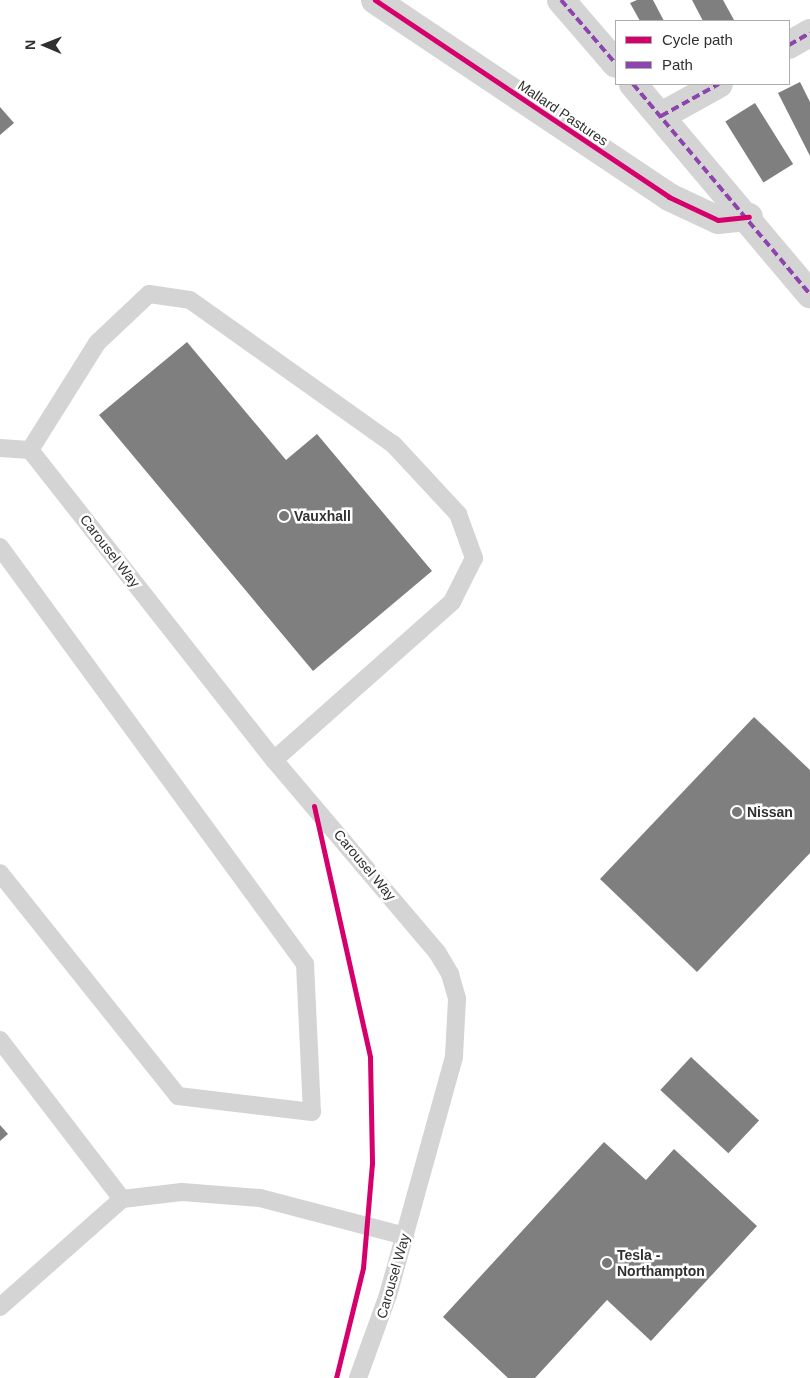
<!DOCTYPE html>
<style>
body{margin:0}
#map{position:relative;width:810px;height:1378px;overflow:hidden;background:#fff;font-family:Arial,sans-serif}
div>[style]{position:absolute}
.building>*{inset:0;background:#7f7f7f;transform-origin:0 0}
.lane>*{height:18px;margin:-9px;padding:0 9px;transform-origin:9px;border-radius:9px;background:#d4d4d4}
.street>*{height:28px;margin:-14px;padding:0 14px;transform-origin:14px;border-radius:14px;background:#d4d4d4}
.quiet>*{height:4px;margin-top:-2px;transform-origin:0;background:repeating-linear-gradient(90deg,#8e44ad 0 8px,transparent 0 12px)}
.cycleway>*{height:5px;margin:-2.5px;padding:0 2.5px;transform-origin:2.5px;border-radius:2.5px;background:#d6006c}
.dots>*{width:14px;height:14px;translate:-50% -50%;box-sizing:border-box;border:2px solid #fff;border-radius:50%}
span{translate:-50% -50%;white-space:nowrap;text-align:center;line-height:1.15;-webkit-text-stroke:5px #fff;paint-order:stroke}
.street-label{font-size:14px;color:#303030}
.poi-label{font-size:14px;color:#303030;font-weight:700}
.left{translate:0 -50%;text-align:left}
.legend{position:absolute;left:615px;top:20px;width:175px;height:65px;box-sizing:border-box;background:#fff;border:1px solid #acacac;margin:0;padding:6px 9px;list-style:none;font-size:15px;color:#303030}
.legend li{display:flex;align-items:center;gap:10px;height:25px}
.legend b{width:25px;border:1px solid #acacac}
.north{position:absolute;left:20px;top:20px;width:50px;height:50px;-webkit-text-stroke:4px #fff;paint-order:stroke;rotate:271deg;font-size:14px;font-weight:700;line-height:20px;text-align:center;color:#303030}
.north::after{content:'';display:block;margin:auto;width:18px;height:22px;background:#303030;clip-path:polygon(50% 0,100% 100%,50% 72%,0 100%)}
</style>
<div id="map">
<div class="building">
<div style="clip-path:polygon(637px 0,653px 0,664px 21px,640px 21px,630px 3px)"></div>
<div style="clip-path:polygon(692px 0,723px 0,734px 20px,703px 21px)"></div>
<div style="clip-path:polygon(800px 82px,810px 102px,810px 156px,778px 93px)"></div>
<div style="left:755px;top:103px;width:72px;height:35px;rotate:58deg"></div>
<div style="clip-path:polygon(0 107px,14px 123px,0 135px)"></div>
<div style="clip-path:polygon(187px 342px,286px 460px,317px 434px,432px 571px,313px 671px,99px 415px)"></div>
<div style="clip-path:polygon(754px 717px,810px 770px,810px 853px,697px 972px,600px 879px)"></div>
<div style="left:691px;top:1057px;width:93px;height:45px;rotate:43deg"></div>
<div style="clip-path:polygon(0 1125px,8px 1134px,0 1141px)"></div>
<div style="clip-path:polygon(604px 1142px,646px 1180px,674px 1149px,757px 1226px,651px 1341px,607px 1300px,535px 1378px,508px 1378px,443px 1317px)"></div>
</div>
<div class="lane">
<div style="left:0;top:448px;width:30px;rotate:4deg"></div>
<div style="left:30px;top:450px;width:395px;rotate:51.8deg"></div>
<div style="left:274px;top:760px;width:252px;rotate:49.7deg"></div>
<div style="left:437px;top:952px;width:26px;rotate:59deg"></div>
<div style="left:450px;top:974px;width:26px;rotate:74deg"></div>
<div style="left:457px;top:999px;width:58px;rotate:93deg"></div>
<div style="left:454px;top:1057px;width:247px;rotate:105.5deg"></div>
<div style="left:388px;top:1295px;width:88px;rotate:109.9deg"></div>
<div style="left:30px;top:450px;width:126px;rotate:-57.9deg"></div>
<div style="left:97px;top:343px;width:71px;rotate:-43.3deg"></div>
<div style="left:149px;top:294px;width:41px;rotate:8.3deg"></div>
<div style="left:190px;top:300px;width:249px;rotate:35.4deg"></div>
<div style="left:393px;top:444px;width:96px;rotate:47.1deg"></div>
<div style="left:458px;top:514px;width:47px;rotate:70deg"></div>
<div style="left:474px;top:558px;width:49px;rotate:116.6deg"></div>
<div style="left:452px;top:602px;width:238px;rotate:138.4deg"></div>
<div style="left:0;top:547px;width:517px;rotate:53.82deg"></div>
<div style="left:305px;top:964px;width:148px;rotate:87.3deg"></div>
<div style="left:312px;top:1112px;width:135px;rotate:-173.2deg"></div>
<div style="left:178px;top:1096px;width:285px;rotate:-128.6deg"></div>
<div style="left:0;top:1040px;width:200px;rotate:52.5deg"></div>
<div style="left:0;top:1307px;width:163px;rotate:-41.5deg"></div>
<div style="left:122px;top:1199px;width:60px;rotate:-6.7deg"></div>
<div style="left:182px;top:1192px;width:78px;rotate:4.4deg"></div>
<div style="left:260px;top:1198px;width:150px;rotate:14.7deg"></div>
</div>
<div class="street">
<div style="left:375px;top:0;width:354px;rotate:33.8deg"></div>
<div style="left:669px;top:197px;width:54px;rotate:25.1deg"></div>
<div style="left:718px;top:220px;width:31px;rotate:-6deg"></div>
<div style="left:561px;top:0;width:84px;rotate:49.3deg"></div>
<div style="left:789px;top:45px;width:24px;rotate:-30deg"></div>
<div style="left:633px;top:84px;width:275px;rotate:49.9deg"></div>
<div style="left:661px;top:116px;width:66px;rotate:-28.9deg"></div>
</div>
<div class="quiet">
<div style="left:561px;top:0;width:84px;rotate:49.3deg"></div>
<div style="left:789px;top:45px;width:24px;rotate:-30deg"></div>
<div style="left:633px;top:84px;width:275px;rotate:49.9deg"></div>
<div style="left:661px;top:116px;width:66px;rotate:-28.9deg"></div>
</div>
<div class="cycleway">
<div style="left:375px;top:0;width:354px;rotate:33.8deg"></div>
<div style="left:669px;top:197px;width:54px;rotate:25.1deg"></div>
<div style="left:718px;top:220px;width:31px;rotate:-6deg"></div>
<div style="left:314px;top:806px;width:257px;rotate:77.4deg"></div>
<div style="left:370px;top:1057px;width:106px;rotate:88.9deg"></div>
<div style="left:372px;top:1163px;width:105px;rotate:94.9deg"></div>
<div style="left:363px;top:1268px;width:113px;rotate:103.8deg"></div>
</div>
<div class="dots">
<div style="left:284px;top:516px;background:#787878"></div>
<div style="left:737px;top:812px;background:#787878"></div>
<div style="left:607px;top:1263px;background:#787878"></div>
</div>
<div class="street-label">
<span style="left:563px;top:113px;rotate:34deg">Mallard Pastures</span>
<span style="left:110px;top:551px;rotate:52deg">Carousel Way</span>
<span style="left:365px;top:865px;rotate:50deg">Carousel Way</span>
<span style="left:393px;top:1276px;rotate:-74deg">Carousel Way</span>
</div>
<div class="poi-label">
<span class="left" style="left:294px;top:516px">Vauxhall</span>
<span class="left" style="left:747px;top:812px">Nissan</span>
<span class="left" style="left:617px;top:1263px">Tesla -<br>Northampton</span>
</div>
<ul class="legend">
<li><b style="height:6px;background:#d6006c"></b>Cycle path</li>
<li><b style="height:6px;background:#8e44ad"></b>Path</li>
</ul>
<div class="north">N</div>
</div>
